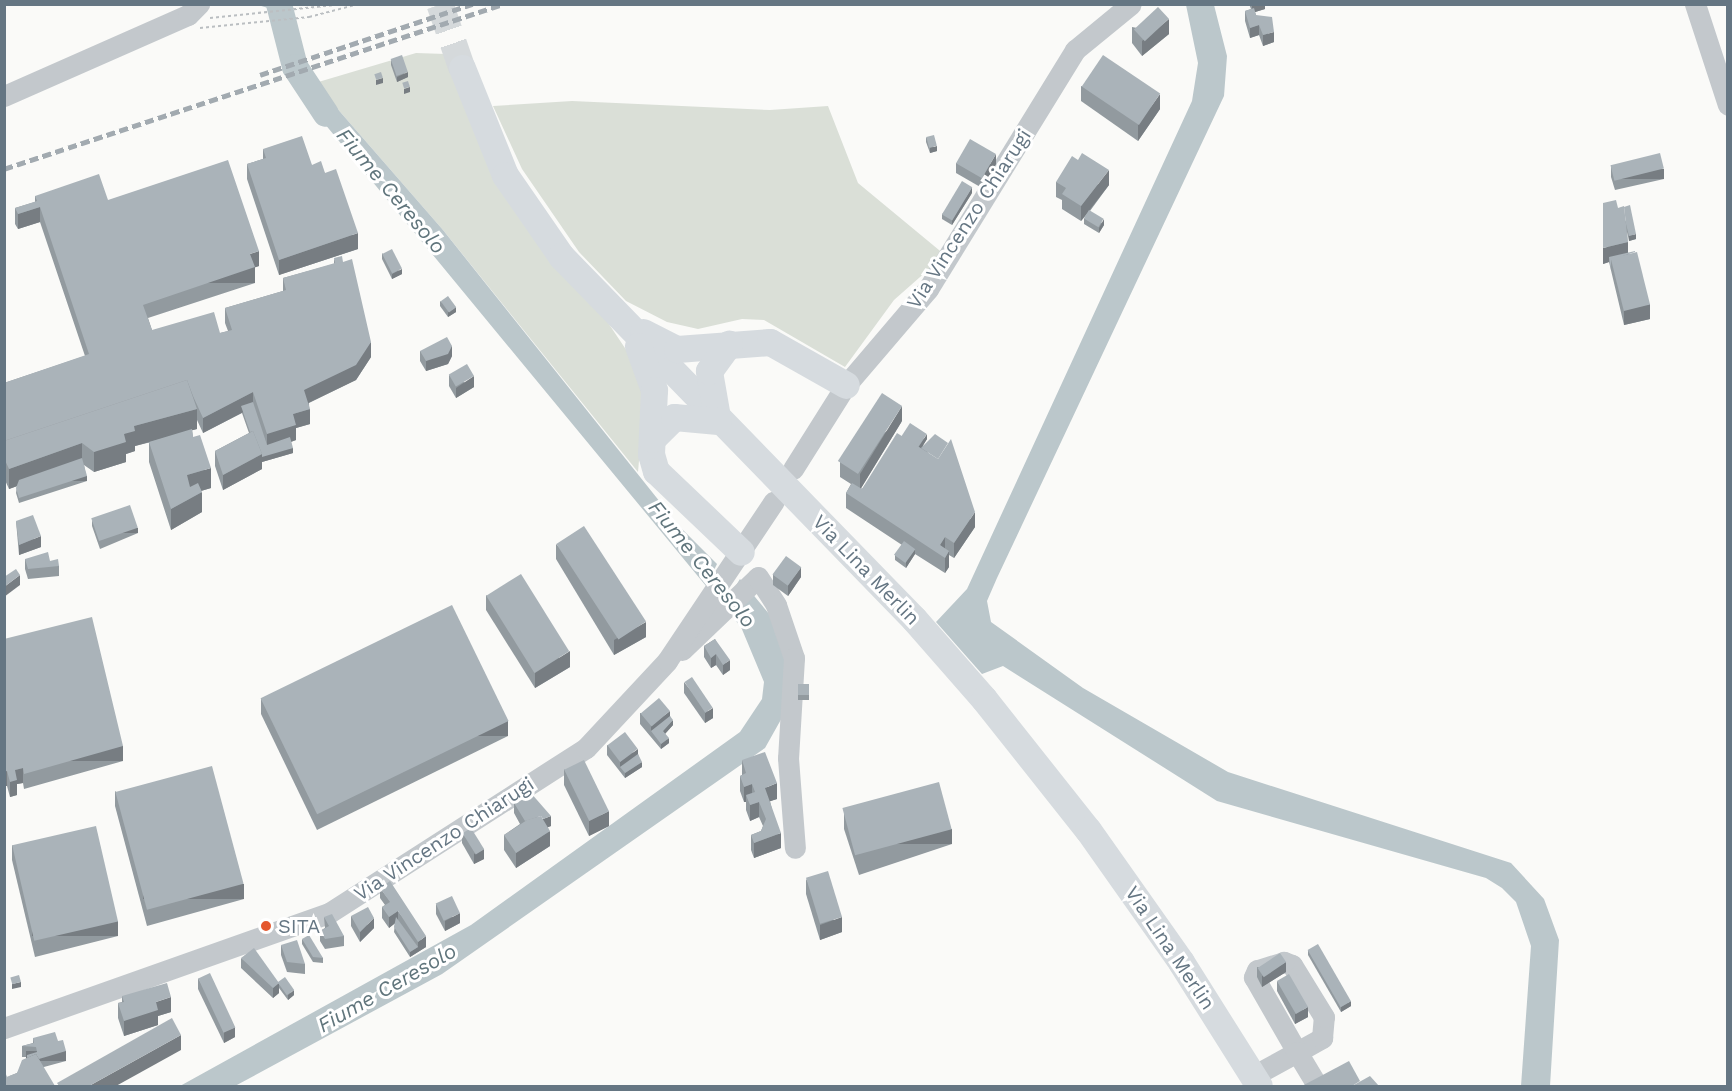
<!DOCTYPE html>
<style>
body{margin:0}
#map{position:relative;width:1732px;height:1091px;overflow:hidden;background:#fafaf8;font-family:"Work Sans",sans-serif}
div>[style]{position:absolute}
.green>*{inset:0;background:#dadfd7}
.water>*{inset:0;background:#bbc7cb}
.river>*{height:26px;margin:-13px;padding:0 13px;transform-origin:13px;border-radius:13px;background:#bbc7cb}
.major-tunnel>*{height:27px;margin-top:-13.5px;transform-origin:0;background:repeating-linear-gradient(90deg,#d5d9db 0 27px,transparent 0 41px)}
.path>*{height:2px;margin-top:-1px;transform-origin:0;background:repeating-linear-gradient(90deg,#bbbfc2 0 3px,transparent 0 6px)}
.minor>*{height:21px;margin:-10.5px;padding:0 10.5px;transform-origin:10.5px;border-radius:10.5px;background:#c3c8cc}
.major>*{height:27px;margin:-13.5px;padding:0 13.5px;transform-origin:13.5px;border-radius:13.5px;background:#d6dbdf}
.rail>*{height:4.5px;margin-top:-2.25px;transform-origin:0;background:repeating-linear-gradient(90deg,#a2aab0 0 9px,transparent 0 13.5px)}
.wall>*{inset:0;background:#929a9f;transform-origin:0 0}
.shaded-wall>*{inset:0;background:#777d82;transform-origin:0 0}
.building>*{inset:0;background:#aab3b9;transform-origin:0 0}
.dots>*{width:16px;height:16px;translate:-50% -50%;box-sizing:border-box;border:3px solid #fff;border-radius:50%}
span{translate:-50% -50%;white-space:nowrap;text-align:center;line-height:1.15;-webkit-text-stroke:6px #fff;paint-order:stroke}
.street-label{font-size:20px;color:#657683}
.poi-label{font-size:20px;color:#657683}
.left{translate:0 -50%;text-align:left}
.water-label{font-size:21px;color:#60757c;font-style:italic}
.frame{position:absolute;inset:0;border:6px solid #657683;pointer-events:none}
</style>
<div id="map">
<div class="green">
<div style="clip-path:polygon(416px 53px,446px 54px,469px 115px,635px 363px,645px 393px,638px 472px,443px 230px,315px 83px)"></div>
<div style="clip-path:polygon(572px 101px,770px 110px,828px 106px,858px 183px,945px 255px,894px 300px,845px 367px,764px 320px,742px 319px,698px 329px,667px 322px,626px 301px,579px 252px,522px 169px,493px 106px)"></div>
</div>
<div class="water">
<div style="clip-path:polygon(258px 5px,288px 5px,299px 44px,279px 51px,268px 8px)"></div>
<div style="clip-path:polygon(1186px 5px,1214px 5px,1227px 56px,1224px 96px,997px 578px,987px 601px,991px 622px,1083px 688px,1228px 772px,1511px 863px,1544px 899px,1559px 940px,1550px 1086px,1521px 1086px,1531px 946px,1516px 902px,1502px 888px,1486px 878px,1217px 801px,1003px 666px,982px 674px,936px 622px,967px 589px,1192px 101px,1198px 63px)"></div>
<div style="clip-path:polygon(315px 83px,443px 230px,680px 527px,717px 564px,706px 586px,296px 89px)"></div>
<div style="clip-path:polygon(740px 579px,770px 615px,790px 659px,788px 707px,765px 748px,442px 974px,235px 1086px,180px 1086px,471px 925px,740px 732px,762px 699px,764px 682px,741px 627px,723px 606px)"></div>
</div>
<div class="river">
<div style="left:279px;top:4px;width:65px;rotate:75.7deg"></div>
<div style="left:295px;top:67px;width:56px;rotate:56.6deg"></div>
</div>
<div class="major-tunnel">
<div style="left:440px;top:4px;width:68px;rotate:71deg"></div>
</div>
<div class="path">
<div style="left:210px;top:18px;width:135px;rotate:-6deg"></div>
<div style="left:200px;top:28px;width:110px;rotate:-5.8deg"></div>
<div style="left:309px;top:17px;width:52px;rotate:-14.6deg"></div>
</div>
<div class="minor">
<div style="left:1695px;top:4px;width:106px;rotate:71.9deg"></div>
<div style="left:4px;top:96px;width:201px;rotate:-23.8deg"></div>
<div style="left:188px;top:15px;width:16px;rotate:-45deg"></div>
<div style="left:793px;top:469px;width:99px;rotate:-57.8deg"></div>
<div style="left:846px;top:385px;width:126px;rotate:-49.5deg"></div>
<div style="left:928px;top:289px;width:281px;rotate:-58.4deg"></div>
<div style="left:1075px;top:50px;width:72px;rotate:-39.4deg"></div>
<div style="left:682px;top:650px;width:105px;rotate:-43.8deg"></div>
<div style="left:758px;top:577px;width:33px;rotate:57deg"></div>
<div style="left:776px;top:605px;width:56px;rotate:71.2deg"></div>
<div style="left:794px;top:658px;width:100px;rotate:93.4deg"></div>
<div style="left:788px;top:758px;width:90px;rotate:85.6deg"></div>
<div style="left:4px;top:1028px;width:345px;rotate:-19.5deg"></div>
<div style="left:329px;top:913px;width:305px;rotate:-32.7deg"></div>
<div style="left:586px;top:748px;width:119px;rotate:-47deg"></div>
<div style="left:667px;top:661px;width:192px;rotate:-56.2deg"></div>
<div style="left:1253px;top:1076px;width:50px;rotate:-28.6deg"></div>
<div style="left:1297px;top:1052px;width:29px;rotate:-29deg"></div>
<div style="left:1322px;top:1038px;width:21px;rotate:-85deg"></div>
<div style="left:1324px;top:1017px;width:61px;rotate:-121.6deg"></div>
<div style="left:1292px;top:965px;width:9px;rotate:-159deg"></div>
<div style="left:1284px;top:962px;width:28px;rotate:163deg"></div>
<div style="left:1257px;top:970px;width:8px;rotate:113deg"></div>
<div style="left:1254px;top:977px;width:86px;rotate:60.2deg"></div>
<div style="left:1297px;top:1052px;width:37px;rotate:59deg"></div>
</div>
<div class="major">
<div style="left:462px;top:68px;width:115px;rotate:68.1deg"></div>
<div style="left:505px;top:175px;width:98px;rotate:55.3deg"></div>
<div style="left:561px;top:256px;width:506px;rotate:45.8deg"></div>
<div style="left:914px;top:619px;width:106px;rotate:48.8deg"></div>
<div style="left:984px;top:699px;width:167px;rotate:51.6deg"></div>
<div style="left:1088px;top:830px;width:161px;rotate:54.8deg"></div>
<div style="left:1181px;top:962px;width:146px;rotate:57.8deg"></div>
<div style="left:643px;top:332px;width:38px;rotate:27deg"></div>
<div style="left:677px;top:349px;width:93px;rotate:-4.3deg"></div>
<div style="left:770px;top:342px;width:87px;rotate:29.5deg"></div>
<div style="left:638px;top:346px;width:47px;rotate:70deg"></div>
<div style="left:654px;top:390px;width:64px;rotate:92.7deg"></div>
<div style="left:651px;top:454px;width:18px;rotate:74deg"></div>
<div style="left:656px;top:471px;width:117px;rotate:43.6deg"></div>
<div style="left:717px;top:417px;width:47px;rotate:-99.9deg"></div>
<div style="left:709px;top:371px;width:34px;rotate:-54deg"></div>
<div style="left:652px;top:439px;width:31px;rotate:-45deg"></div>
<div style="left:674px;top:417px;width:44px;rotate:5.2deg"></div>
</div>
<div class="rail">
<div style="left:260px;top:75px;width:224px;rotate:-18.5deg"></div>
<div style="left:4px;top:169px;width:526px;rotate:-18.3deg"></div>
</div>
<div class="wall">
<div style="clip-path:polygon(1249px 4px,1265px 4px,1265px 9px,1255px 12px,1256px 15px,1274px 42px,1263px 46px,1259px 35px,1250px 38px,1245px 21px,1245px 11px,1251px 9px)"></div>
<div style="clip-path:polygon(1132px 27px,1169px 34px,1142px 56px,1132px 43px)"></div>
<div style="clip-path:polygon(391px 60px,408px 77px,397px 82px,391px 65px)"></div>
<div style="clip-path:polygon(1081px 86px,1160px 109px,1138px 141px,1081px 101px)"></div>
<div style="clip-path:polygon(926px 137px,937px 151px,930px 153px,926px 142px)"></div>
<div style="clip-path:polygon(263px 149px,312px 165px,325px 173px,358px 249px,279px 275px,247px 179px,247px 164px,263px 159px)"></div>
<div style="clip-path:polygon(956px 163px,996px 164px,982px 188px,956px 173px)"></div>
<div style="clip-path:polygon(1611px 166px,1664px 179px,1615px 190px,1611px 177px)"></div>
<div style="clip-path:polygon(1056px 182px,1109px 185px,1090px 211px,1104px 225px,1099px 233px,1084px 224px,1084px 219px,1088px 213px,1081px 221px,1062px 209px,1062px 200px,1056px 197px)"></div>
<div style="clip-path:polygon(972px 193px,952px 225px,942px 219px,942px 214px)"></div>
<div style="clip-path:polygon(35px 196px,108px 200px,259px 266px,255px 267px,255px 283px,148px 318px,152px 330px,220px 333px,228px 331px,225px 323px,225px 308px,283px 291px,283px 278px,334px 264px,334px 258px,371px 357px,356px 380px,309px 403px,310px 424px,296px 428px,296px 440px,291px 442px,293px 453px,262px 462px,262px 469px,223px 490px,215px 466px,215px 451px,249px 433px,242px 413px,203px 433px,197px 420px,197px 429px,192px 430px,193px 437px,211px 488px,201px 491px,202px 512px,171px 530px,149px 462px,149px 442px,151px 442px,135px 446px,135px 451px,126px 454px,126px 462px,94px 472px,84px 465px,87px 481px,19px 503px,16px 493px,17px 486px,9px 489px,4px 478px,4px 383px,85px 356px,40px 222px,18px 229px,15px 224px,15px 208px,35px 202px)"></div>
<div style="clip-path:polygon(1618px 208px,1636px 239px,1629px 241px,1627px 232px,1628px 252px,1650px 319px,1624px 325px,1609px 262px,1603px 264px)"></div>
<div style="clip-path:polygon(382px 253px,402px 274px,392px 279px,382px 259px)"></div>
<div style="clip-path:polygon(440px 301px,456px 312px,448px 317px,440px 306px)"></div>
<div style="clip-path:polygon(420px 351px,452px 356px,448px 364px,426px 371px,420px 361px)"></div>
<div style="clip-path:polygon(449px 375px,474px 387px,456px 398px,449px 386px)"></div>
<div style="clip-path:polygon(902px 421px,861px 488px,862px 489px,901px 436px,927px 439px,923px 445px,975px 527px,954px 558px,949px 555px,949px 567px,945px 573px,915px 554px,906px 568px,895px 560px,895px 555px,902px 545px,846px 508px,846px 493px,851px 484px,840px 477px,840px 462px)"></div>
<div style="clip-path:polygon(16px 521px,41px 547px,19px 555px)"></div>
<div style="clip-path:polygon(92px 521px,138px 533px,100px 549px,92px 526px)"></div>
<div style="clip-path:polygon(556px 544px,646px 637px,614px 655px,556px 559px)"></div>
<div style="clip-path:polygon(25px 559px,50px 561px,59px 566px,59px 576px,28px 579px,25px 569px)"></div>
<div style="clip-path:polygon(773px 575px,801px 577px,788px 596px,773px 585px)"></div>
<div style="clip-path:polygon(486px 595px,570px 667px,535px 688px,486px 610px)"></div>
<div style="clip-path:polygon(4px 639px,123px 761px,24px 789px,23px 783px,17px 784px,17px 795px,10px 797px,7px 786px)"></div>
<div style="clip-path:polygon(715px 639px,730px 670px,723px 675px,716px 665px,711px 668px,704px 657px,704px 646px)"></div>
<div style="clip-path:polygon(684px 682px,713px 718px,705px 723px,684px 693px)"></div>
<div style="left:798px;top:684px;width:11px;height:16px"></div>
<div style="clip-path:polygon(261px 699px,508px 736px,317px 830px,261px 714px)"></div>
<div style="clip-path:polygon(640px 713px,670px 716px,673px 725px,665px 734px,669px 743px,661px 749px,640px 724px)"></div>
<div style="clip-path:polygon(607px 745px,638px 754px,642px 767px,625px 778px,607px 755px)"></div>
<div style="clip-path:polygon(742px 760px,777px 799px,770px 801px,781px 848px,754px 858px,751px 850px,751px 835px,761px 831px,763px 826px,759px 817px,750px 821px,746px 810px,746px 802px,744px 802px,740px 791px,740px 776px,742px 775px)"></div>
<div style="clip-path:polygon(564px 769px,609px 826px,589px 836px,564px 785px)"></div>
<div style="clip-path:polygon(115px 791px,244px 899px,147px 926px,115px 806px)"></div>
<div style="clip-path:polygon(514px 803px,551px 826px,548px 827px,550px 846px,516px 868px,504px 850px,504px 835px,520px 824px,514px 813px)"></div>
<div style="clip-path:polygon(844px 813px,952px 844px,859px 875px,844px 829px)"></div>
<div style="clip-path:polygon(462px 833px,484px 859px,474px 864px,462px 843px)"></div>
<div style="clip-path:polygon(12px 845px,118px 936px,35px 957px,12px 860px)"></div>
<div style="clip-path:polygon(806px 879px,842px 932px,820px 940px,806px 894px)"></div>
<div style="clip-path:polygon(380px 888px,426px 947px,410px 957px,394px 932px,395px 923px,389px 928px,382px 918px,382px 907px,385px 905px,380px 898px)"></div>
<div style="clip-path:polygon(436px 904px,460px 923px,445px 931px,436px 914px)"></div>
<div style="clip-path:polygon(351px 916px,374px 928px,360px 942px,351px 926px)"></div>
<div style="clip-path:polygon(324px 917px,344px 936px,344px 946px,325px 949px,320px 941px,320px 931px,325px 928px)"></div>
<div style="clip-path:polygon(302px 939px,323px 958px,323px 963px,313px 962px,302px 944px)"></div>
<div style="clip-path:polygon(281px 945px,305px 964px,305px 974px,287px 972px,281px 955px)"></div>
<div style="clip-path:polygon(1308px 950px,1351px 1006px,1341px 1012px,1308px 955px)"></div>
<div style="clip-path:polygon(241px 958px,278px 983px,294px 995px,288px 1000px,279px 988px,279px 993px,273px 998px,241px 968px)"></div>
<div style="clip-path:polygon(1257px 967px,1286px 972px,1262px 987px,1257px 977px)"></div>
<div style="clip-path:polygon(198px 978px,235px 1037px,224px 1043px,198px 989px)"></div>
<div style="clip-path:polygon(1277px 981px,1308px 1017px,1295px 1024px,1277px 991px)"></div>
<div style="clip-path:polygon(122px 996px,171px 1012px,158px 1016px,158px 1025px,124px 1036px,118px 1018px,118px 1003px,122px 1002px)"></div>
<div style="clip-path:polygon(33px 1038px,58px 1041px,66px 1061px,7px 1077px,17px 1073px,27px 1058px,27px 1057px,22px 1057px,22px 1046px,33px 1043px)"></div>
</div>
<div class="shaded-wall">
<div style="clip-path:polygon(1252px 4px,1265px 4px,1265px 9px,1252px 13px)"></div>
<div style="clip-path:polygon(1169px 19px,1169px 34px,1142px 56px,1142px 41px)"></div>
<div style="clip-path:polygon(1259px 25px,1259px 35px,1250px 38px,1250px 28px)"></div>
<div style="clip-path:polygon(1274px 32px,1274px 42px,1263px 46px,1263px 35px)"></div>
<div style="clip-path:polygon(408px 72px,408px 77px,397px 82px,397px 77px)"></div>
<div style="clip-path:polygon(383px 78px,383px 83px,376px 85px,376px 80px)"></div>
<div style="clip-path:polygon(410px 87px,410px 92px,404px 94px,404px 89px)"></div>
<div style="clip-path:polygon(1160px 94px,1160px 109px,1138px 141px,1138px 125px)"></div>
<div style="clip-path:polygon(937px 146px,937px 151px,930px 153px,930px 148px)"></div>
<div style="clip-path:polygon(996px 154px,996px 164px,982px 188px,982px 178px)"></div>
<div style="left:1664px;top:169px;width:10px;height:50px;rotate:90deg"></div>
<div style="clip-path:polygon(1109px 170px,1109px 185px,1081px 221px,1081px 206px)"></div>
<div style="clip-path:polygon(972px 187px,972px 193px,952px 225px,952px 220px)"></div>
<div style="clip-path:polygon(40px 207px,40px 222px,18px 229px,18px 214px)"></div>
<div style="clip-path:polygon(1104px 219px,1104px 225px,1099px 233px,1099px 228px)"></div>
<div style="clip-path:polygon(358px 233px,358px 249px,279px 275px,279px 260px)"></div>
<div style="clip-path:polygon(1636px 234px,1636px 239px,1629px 241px,1629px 236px)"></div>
<div style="clip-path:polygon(1628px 242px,1628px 257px,1609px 257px,1609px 262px,1603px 264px,1603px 248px)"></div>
<div style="clip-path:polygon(259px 251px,259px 266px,250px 269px,250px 254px)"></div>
<div style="left:255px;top:267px;width:16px;height:118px;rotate:90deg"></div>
<div style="clip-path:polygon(402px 269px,402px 274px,392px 279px,392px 274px)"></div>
<div style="clip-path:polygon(1650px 304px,1650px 319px,1624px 325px,1624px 309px)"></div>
<div style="clip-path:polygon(456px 307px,456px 312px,448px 317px,448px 312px)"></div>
<div style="clip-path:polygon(371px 342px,371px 357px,356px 380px,304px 405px,304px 390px)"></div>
<div style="clip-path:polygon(452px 346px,452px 356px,448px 364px,426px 371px,426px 361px)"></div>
<div style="clip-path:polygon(474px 376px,474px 387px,456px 398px,456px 388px)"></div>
<div style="clip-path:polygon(253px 392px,253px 407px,203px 433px,203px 418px)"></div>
<div style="clip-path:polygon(902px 406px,902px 421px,860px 490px,860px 474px)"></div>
<div style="clip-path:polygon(197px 409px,197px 429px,135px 446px,135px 451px,126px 454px,126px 462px,94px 472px,94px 452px,124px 434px,134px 426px)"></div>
<div style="clip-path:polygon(310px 409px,310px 424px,296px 428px,296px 440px,267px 450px,267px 434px,293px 414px)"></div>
<div style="clip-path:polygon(927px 434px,927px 439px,919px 452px,914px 454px)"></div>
<div style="clip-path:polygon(82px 443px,82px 463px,9px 489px,9px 469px)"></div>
<div style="clip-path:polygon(293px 448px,293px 453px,262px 462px,262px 469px,223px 490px,223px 475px,262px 454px)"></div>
<div style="clip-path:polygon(211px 468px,211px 488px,187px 495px,187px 475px)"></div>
<div style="left:87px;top:476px;width:5px;height:71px;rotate:90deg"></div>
<div style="clip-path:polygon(202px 492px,202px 512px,171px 530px,171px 509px)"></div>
<div style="clip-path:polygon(975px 512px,975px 527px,954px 558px,954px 543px)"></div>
<div style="left:138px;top:528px;width:5px;height:41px;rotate:90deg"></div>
<div style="clip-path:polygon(41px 536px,41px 547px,19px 555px,19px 545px)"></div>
<div style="clip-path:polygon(945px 537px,945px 552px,940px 545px)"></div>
<div style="clip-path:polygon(915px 549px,915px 554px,906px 568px,906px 562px)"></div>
<div style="clip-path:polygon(949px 551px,949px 567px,945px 573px,945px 558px)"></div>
<div style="clip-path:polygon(801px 567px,801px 577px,788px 596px,788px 585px)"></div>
<div style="clip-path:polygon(20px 575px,20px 585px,4px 597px,4px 587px)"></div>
<div style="clip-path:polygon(646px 622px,646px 637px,614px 655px,614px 640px)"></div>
<div style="clip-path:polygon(570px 651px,570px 667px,535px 688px,535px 673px)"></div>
<div style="clip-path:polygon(716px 654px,716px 665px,711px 668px,711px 658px)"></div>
<div style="clip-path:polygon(730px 660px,730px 670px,723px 675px,723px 665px)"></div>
<div style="clip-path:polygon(713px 708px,713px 718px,705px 723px,705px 713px)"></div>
<div style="clip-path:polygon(670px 711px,670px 721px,651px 731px,651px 726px)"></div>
<div style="clip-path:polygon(673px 720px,673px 725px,663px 736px,663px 731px)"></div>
<div style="left:508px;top:721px;width:15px;height:212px;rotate:90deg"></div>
<div style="clip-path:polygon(669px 738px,669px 743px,661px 749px,661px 744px)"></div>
<div style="left:123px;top:746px;width:15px;height:103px;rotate:90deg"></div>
<div style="clip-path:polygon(638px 749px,638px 759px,620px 767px,620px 762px)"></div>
<div style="clip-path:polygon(642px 762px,642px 767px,625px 778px,625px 773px)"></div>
<div style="clip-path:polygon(23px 768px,23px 783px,17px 784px,17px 795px,10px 797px,10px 782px,15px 770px)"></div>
<div style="left:7px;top:771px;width:15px;height:3px;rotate:90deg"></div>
<div style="clip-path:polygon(777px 783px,777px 799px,765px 803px,765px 788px)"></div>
<div style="clip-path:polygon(752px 784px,752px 799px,746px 795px,746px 802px,744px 802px,744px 787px)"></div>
<div style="clip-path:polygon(759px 802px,759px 817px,750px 821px,750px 805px)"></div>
<div style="clip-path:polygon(609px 811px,609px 826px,589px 836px,589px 821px)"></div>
<div style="clip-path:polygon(551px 816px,551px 826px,527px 835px,527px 825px)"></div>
<div style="left:952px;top:829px;width:15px;height:98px;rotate:90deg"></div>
<div style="clip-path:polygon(550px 831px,550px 846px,516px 868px,516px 853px)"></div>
<div style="clip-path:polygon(781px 833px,781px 848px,754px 858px,754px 843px)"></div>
<div style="clip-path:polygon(484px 849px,484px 859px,474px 864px,474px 854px)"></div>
<div style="left:244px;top:884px;width:15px;height:101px;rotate:90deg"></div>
<div style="clip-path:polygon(398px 911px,398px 921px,389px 928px,389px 917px)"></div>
<div style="clip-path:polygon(460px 913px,460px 923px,445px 931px,445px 921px)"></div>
<div style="clip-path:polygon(842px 917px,842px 932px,820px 940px,820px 925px)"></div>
<div style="clip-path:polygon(374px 918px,374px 928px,360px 942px,360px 932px)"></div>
<div style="left:118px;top:921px;width:15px;height:86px;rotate:90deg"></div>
<div style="clip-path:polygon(426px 936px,426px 947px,410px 957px,410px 952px,418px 947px,418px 942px)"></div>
<div style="clip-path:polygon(1286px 962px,1286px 972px,1262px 987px,1262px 976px)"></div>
<div style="clip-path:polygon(21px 982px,21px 987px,12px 989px,12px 984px)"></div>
<div style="clip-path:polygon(279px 983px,279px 993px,273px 998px,273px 988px)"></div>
<div style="clip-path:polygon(294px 990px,294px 995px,288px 1000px,288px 995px)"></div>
<div style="clip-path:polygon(171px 997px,171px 1012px,158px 1016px,158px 1025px,124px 1036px,124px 1021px,156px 1002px)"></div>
<div style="clip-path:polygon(1351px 1001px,1351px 1006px,1341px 1012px,1341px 1007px)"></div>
<div style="clip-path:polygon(1308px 1007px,1308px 1017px,1295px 1024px,1295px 1014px)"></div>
<div style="clip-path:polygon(235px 1027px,235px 1037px,224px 1043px,224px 1032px)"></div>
<div style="clip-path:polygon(181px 1035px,181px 1050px,116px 1086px,89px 1086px)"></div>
<div style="left:66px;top:1051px;width:10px;height:40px;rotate:90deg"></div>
</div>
<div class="building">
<div style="left:1158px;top:7px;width:16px;height:33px;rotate:47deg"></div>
<div style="clip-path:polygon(1254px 8px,1256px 15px,1272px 17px,1274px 32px,1263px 35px,1259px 25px,1250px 28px,1245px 11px)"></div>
<div style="left:402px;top:55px;width:18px;height:12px;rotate:71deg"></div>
<div style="left:1103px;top:55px;width:69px;height:38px;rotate:34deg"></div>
<div style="left:381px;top:72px;width:6px;height:7px;rotate:72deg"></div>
<div style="left:408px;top:81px;width:6px;height:6px;rotate:72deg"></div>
<div style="left:934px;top:135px;width:11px;height:8px;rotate:75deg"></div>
<div style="clip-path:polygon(302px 136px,312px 165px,321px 161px,325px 173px,336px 169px,358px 233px,279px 260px,247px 164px,266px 158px,263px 149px)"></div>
<div style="left:970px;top:139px;width:30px;height:28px;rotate:30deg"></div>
<div style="clip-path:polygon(1082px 153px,1109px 170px,1081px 206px,1062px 194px,1066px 188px,1056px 182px,1072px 156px,1078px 160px)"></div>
<div style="left:1660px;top:153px;width:16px;height:51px;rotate:76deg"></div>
<div style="clip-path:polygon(228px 160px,259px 251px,250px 254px,255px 267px,143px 305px,152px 330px,214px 312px,220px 333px,232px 330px,225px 308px,286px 290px,283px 278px,335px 263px,334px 258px,342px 256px,343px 262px,352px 259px,371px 342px,356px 365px,304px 390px,310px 409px,293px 414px,296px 425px,267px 434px,253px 392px,203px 418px,193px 396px,187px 380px,4px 441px,4px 383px,89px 354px,40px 207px,18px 214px,15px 208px,37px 201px,35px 196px,99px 174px,108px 200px)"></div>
<div style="left:962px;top:181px;width:12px;height:39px;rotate:31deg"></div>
<div style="clip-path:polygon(1616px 200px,1618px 208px,1624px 206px,1628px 242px,1603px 248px,1603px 203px)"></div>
<div style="clip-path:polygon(1630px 205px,1636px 234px,1629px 236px,1626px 224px,1624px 207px)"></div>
<div style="left:1089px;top:210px;width:17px;height:10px;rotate:31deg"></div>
<div style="left:392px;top:249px;width:22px;height:11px;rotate:63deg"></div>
<div style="clip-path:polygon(1635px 251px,1635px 252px,1611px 260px,1611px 270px,1609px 257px)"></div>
<div style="left:1637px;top:252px;width:54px;height:27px;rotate:76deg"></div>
<div style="left:448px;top:296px;width:14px;height:9px;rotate:54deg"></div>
<div style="clip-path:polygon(447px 337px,452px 346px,448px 354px,426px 361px,420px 351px)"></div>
<div style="left:467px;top:364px;width:14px;height:21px;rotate:60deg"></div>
<div style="clip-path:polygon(187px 380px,197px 409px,134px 426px,135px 431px,124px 434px,126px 442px,94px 452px,82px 443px,9px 469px,4px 458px,4px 441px)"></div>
<div style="left:882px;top:393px;width:24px;height:81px;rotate:33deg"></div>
<div style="clip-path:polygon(253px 402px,267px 445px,290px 437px,293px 448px,262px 457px,262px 454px,253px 431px,250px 432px,241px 406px)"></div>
<div style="left:910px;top:423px;width:20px;height:16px;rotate:33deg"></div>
<div style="clip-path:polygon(192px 429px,193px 437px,200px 435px,211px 468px,187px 475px,190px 487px,198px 483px,202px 492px,171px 509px,149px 442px)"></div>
<div style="clip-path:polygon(253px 431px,262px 454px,223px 475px,215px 451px)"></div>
<div style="clip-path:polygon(897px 433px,938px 459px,951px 439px,975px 512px,954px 543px,945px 537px,940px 545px,949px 551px,945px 558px,846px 493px,852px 483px,862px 489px)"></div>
<div style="clip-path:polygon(935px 434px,948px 443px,938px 459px,921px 448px)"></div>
<div style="clip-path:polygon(82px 458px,87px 476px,19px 498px,16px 488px,19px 480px)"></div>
<div style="left:130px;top:505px;width:24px;height:41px;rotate:71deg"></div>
<div style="clip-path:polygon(33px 515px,41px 536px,19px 545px,16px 521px)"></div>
<div style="left:584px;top:526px;width:114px;height:33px;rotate:57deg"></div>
<div style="left:904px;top:541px;width:14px;height:17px;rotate:36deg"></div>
<div style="clip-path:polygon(48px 552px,50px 561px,58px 559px,59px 566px,28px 569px,25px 559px)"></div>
<div style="left:786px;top:556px;width:19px;height:23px;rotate:36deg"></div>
<div style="clip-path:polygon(16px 569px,20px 575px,4px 587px,4px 577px)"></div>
<div style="left:521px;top:574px;width:91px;height:41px;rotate:58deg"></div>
<div style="left:452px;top:605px;width:129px;height:213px;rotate:64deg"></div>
<div style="clip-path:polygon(92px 617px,123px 746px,24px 774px,23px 768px,15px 770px,17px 780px,10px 782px,7px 771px,4px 772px,4px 639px)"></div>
<div style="clip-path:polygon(715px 639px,730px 660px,723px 665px,716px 654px,711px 658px,704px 646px)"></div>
<div style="left:692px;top:677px;width:37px;height:9px;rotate:56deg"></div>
<div style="left:798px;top:684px;width:11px;height:11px"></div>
<div style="left:659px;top:698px;width:17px;height:24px;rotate:50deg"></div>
<div style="clip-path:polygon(670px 716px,673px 720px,663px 731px,669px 738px,661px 744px,651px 731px)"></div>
<div style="left:625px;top:732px;width:21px;height:22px;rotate:53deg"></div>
<div style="clip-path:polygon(765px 752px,777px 783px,765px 788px,781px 833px,754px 843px,751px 835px,761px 831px,766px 819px,759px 802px,750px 805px,746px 795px,755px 792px,752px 784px,744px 787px,740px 776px,746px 773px,742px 760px)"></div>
<div style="clip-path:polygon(638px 754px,642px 762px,625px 773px,620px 767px)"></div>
<div style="left:584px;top:760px;width:57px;height:22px;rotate:64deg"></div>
<div style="left:212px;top:766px;width:122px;height:100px;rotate:75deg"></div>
<div style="left:939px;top:782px;width:49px;height:100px;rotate:75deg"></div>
<div style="clip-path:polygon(530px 792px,551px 816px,543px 819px,541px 816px,525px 821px,514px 803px)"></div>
<div style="clip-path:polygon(541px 816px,550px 831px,516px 853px,504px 835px,527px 820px)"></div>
<div style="left:96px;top:826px;width:98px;height:86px;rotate:77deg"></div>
<div style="left:471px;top:828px;width:25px;height:10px;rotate:58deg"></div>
<div style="left:828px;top:871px;width:48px;height:23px;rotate:73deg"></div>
<div style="clip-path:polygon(390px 881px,426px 936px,418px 942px,398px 911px,389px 917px,382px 907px,390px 902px,380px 888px)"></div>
<div style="left:452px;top:896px;width:19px;height:18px;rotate:65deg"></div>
<div style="clip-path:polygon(368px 907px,374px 918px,360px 932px,351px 916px)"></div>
<div style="clip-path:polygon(332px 914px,344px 936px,325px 939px,320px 931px,329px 926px,324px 917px)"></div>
<div style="clip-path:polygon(396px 917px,418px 947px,410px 952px,394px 927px)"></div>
<div style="clip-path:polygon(309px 935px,323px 958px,313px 957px,302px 939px)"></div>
<div style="clip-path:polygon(297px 940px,305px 964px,287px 962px,281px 945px)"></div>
<div style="left:1318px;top:944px;width:66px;height:12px;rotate:60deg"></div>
<div style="clip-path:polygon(254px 948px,279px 983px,273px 988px,241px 958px)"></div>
<div style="left:1280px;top:953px;width:11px;height:27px;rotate:56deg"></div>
<div style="left:210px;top:973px;width:60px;height:13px;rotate:65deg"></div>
<div style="left:1289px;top:974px;width:38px;height:14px;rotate:60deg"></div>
<div style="left:19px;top:975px;width:7px;height:9px;rotate:74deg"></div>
<div style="left:285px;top:977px;width:16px;height:9px;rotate:55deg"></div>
<div style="clip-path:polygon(167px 983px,171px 997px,156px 1002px,158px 1010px,124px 1021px,118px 1003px,124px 1002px,122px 996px)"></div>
<div style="clip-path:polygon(172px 1018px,181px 1035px,89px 1086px,59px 1086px,57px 1083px)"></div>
<div style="clip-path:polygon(55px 1032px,58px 1041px,63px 1040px,66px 1051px,39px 1059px,36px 1054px,27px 1058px,27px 1055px,37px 1052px,36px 1047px,22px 1046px,34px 1043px,33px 1038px)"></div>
<div style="clip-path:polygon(36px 1054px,55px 1086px,4px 1086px,4px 1078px,17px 1073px,22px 1060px)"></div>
<div style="clip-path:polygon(1349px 1061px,1360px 1081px,1352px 1086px,1302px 1086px)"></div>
<div style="clip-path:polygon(4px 1069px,7px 1077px,4px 1078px)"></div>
<div style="clip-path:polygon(1370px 1076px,1379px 1086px,1352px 1086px)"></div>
</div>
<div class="dots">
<div style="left:266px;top:926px;background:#e4572e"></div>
</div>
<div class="street-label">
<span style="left:969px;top:219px;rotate:-57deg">Via Vincenzo Chiarugi</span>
<span style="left:866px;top:570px;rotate:46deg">Via Lina Merlin</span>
<span style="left:444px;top:839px;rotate:-33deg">Via Vincenzo Chiarugi</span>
<span style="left:1170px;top:948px;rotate:56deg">Via Lina Merlin</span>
</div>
<div class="poi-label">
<span class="left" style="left:278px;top:926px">SITA</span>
</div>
<div class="water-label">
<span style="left:391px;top:191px;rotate:50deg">Fiume Ceresolo</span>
<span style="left:702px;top:564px;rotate:51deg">Fiume Ceresolo</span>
<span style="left:387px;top:988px;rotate:-30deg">Fiume Ceresolo</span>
</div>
<div class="frame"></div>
</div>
